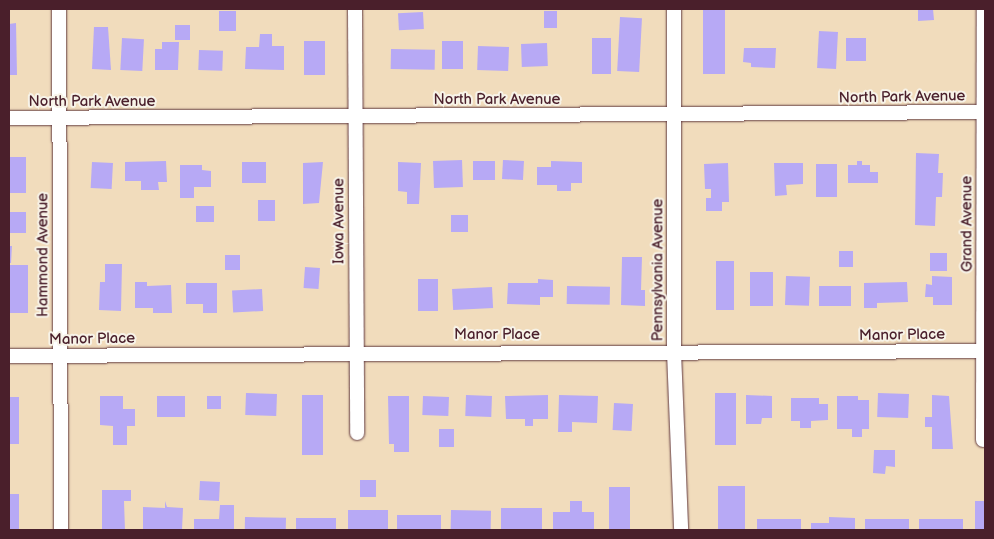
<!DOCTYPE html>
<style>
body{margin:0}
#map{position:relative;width:994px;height:539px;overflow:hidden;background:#f1dcbc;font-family:"Balsamiq Sans",sans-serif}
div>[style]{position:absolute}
.building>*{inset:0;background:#b7a9f5;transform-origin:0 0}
.roads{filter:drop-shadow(0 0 1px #633b41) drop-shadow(0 0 1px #633b41)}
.street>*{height:14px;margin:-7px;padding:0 7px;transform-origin:7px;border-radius:7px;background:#fff}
span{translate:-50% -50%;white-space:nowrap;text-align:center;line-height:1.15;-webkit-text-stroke:4px #f7f3e8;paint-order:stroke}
.street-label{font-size:15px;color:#4a1f2b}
.frame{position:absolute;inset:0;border:10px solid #4a1f2b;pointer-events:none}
</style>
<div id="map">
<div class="building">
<div style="clip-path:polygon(918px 9px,933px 9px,934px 20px,918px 21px)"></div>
<div style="left:703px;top:10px;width:22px;height:64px"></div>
<div style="left:219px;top:11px;width:17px;height:20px"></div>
<div style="left:544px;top:11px;width:13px;height:17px"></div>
<div style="left:423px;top:12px;width:17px;height:25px;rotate:87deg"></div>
<div style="left:620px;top:17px;width:22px;height:54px;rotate:3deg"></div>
<div style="clip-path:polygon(16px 23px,17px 75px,9px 75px,9px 24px)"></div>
<div style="left:175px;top:25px;width:15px;height:15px"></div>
<div style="clip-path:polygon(94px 27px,108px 27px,111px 70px,92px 69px)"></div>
<div style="left:819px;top:31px;width:19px;height:37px;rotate:3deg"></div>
<div style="clip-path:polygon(260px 34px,272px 34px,272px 46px,284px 46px,284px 70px,245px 69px,246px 47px,259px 47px)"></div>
<div style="left:122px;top:38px;width:22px;height:32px;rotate:3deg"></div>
<div style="left:592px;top:38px;width:19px;height:36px"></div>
<div style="left:846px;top:38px;width:20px;height:23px"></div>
<div style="left:304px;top:41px;width:21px;height:34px"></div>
<div style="left:442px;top:41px;width:21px;height:28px"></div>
<div style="clip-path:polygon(162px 42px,179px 42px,178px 70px,155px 70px,155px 49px,162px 49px)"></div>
<div style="left:547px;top:43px;width:23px;height:26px;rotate:88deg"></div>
<div style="left:478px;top:46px;width:31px;height:24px;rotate:2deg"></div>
<div style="clip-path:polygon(744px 48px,776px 48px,775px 68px,751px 67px,751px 63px,743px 62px)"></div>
<div style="left:391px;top:49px;width:44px;height:20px;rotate:1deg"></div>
<div style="left:199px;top:50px;width:24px;height:20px;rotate:2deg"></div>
<div style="clip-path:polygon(916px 153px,939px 154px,938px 173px,943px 173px,942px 197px,936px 197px,935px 226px,915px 225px)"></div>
<div style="left:9px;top:157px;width:17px;height:36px"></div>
<div style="left:462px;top:160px;width:27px;height:29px;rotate:88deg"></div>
<div style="left:503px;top:160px;width:21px;height:19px;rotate:3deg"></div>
<div style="clip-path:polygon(166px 161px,167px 182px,158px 182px,159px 190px,141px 190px,141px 181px,125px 181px,125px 162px)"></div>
<div style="left:473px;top:161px;width:22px;height:19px"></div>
<div style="clip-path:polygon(551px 161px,582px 162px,582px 183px,571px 183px,571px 191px,557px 191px,557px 185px,537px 185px,537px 167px,551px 167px)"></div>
<div style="clip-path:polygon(857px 161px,862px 161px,862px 165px,870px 165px,870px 172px,878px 172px,878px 183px,848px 183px,848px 165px,857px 165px)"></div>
<div style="left:92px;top:162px;width:21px;height:26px;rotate:3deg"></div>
<div style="left:242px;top:162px;width:24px;height:21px"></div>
<div style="clip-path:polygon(323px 162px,319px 203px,303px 204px,303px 163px)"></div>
<div style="clip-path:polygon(398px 162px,421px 163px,419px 204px,407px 204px,407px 192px,398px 191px)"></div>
<div style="clip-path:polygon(728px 163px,729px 202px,722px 202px,722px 211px,706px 211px,706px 198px,711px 198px,711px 189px,705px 189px,704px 164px)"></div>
<div style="clip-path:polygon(774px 163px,803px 163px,803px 184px,786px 185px,787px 195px,775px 196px)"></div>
<div style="left:816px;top:164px;width:21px;height:33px"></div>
<div style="clip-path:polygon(180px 165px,202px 165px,202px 170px,211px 171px,211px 187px,194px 187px,194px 198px,180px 198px)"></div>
<div style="left:258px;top:200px;width:17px;height:21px"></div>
<div style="left:214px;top:206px;width:16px;height:18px;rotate:90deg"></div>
<div style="left:26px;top:212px;width:21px;height:17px;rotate:90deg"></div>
<div style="left:451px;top:215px;width:17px;height:17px"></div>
<div style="clip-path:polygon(9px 246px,12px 246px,11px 263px,9px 263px)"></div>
<div style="left:839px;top:251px;width:14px;height:16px"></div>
<div style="left:930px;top:253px;width:17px;height:18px"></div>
<div style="left:225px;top:255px;width:15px;height:15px"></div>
<div style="clip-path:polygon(622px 257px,642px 257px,641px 290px,645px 290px,645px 306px,621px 305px)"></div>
<div style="left:716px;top:261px;width:18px;height:49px"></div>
<div style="clip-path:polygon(105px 264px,122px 264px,121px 311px,99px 310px,100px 282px,105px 282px)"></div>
<div style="left:28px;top:265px;width:48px;height:19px;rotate:90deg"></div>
<div style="left:305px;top:267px;width:15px;height:21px;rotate:4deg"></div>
<div style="left:750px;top:272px;width:23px;height:34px"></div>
<div style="left:786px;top:276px;width:24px;height:29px;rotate:2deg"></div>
<div style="clip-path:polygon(932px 276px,952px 277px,952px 305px,933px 305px,933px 297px,925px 297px,926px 284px,932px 285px)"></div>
<div style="left:418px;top:279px;width:20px;height:32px"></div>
<div style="clip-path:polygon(538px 279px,553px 280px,553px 297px,540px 297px,540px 305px,507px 304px,508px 283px,538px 283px)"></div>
<div style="clip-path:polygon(135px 282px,147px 282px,147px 286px,171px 285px,172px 313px,153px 313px,153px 308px,135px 308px)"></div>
<div style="clip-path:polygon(907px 282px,908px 302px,877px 303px,877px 308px,864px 308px,864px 283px)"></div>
<div style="clip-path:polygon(186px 283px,217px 283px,217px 313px,203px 313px,203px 304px,186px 304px)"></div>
<div style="left:567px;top:286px;width:43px;height:18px;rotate:1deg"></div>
<div style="left:819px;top:286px;width:32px;height:20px"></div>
<div style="left:492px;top:287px;width:21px;height:40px;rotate:87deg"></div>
<div style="left:262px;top:289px;width:22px;height:30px;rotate:87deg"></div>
<div style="left:246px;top:393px;width:31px;height:22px;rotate:2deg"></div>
<div style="left:715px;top:393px;width:21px;height:52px"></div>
<div style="left:878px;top:393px;width:31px;height:24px;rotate:2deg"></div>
<div style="left:323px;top:395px;width:60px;height:21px;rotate:90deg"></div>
<div style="left:466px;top:395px;width:26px;height:21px;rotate:2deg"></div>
<div style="clip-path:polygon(548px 395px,548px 419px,533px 419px,533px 426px,525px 426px,525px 419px,506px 419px,505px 396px)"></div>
<div style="clip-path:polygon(559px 395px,598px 396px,597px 423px,572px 422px,572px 432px,558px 432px)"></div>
<div style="clip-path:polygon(746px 395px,772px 396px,772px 418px,762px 418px,761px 424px,746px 424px)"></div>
<div style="clip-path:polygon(932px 395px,949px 396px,953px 449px,932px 449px,932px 427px,925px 427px,925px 417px,932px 417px)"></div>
<div style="clip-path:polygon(100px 396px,123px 396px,123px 409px,135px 409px,135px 426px,127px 426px,127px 445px,113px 445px,113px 426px,100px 425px)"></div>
<div style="left:157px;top:396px;width:28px;height:21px"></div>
<div style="left:207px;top:396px;width:14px;height:13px"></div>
<div style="clip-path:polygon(388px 396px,409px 396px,409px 452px,394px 452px,394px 444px,389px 444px)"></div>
<div style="left:423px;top:396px;width:26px;height:19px;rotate:2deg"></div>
<div style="clip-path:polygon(837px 396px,858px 396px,858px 400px,869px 400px,869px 429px,862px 429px,862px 437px,852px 437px,852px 429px,837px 429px)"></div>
<div style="left:9px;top:397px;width:10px;height:47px"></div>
<div style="clip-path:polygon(791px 398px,819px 398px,819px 404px,828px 404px,828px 420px,811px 421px,811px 428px,800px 428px,800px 421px,791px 421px)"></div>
<div style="left:614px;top:403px;width:19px;height:27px;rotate:3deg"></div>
<div style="left:439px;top:429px;width:15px;height:18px"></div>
<div style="clip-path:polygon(874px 450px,895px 450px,895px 467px,886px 466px,885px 474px,873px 473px)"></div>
<div style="left:360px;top:480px;width:16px;height:17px"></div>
<div style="left:200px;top:481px;width:20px;height:19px;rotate:3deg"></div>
<div style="left:718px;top:486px;width:27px;height:44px"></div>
<div style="left:609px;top:487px;width:21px;height:43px"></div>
<div style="clip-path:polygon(102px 490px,131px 490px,131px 501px,124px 501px,125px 530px,102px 530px)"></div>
<div style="left:9px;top:494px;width:10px;height:36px"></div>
<div style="clip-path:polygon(165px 501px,167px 507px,183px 508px,182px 530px,143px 530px,143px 507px,165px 508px)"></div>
<div style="clip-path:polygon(570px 501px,582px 501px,582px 512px,594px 512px,594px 530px,553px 530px,553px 512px,570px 512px)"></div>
<div style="left:975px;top:501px;width:10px;height:29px"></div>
<div style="clip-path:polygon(220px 505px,234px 505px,234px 530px,194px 530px,194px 519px,219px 519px)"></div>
<div style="left:501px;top:508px;width:41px;height:22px"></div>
<div style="left:348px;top:510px;width:40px;height:20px"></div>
<div style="left:451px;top:510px;width:40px;height:20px;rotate:1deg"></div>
<div style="left:397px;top:515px;width:44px;height:15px"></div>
<div style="left:245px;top:517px;width:41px;height:13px;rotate:1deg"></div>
<div style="clip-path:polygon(829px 517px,855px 518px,855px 530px,811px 530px,811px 523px,829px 523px)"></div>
<div style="left:296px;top:518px;width:40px;height:12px"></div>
<div style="left:757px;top:519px;width:44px;height:11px"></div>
<div style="left:865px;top:519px;width:44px;height:11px"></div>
<div style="left:919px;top:519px;width:44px;height:11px"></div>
</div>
<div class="roads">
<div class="street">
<div style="left:59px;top:9px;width:521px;rotate:89.78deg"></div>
<div style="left:355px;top:9px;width:424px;rotate:89.7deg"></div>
<div style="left:674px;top:9px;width:343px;rotate:90deg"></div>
<div style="left:674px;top:352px;width:178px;rotate:87.7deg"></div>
<div style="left:9px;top:118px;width:976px;rotate:-0.35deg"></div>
<div style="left:9px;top:356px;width:976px;rotate:-0.29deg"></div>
<div style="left:983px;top:440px;width:431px;rotate:-89.9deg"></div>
</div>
</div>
<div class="street-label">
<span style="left:902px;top:97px;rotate:-1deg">North Park Avenue</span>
<span style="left:497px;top:100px">North Park Avenue</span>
<span style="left:92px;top:102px">North Park Avenue</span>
<span style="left:339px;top:221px;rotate:-90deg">Iowa Avenue</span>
<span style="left:967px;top:224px;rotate:-90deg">Grand Avenue</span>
<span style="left:43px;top:255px;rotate:-90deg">Hammond Avenue</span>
<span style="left:658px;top:270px;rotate:-90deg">Pennsylvania Avenue</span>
<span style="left:497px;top:335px">Manor Place</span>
<span style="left:902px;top:335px;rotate:-1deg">Manor Place</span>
<span style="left:92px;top:339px;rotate:-1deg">Manor Place</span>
</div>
<div class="frame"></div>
</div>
